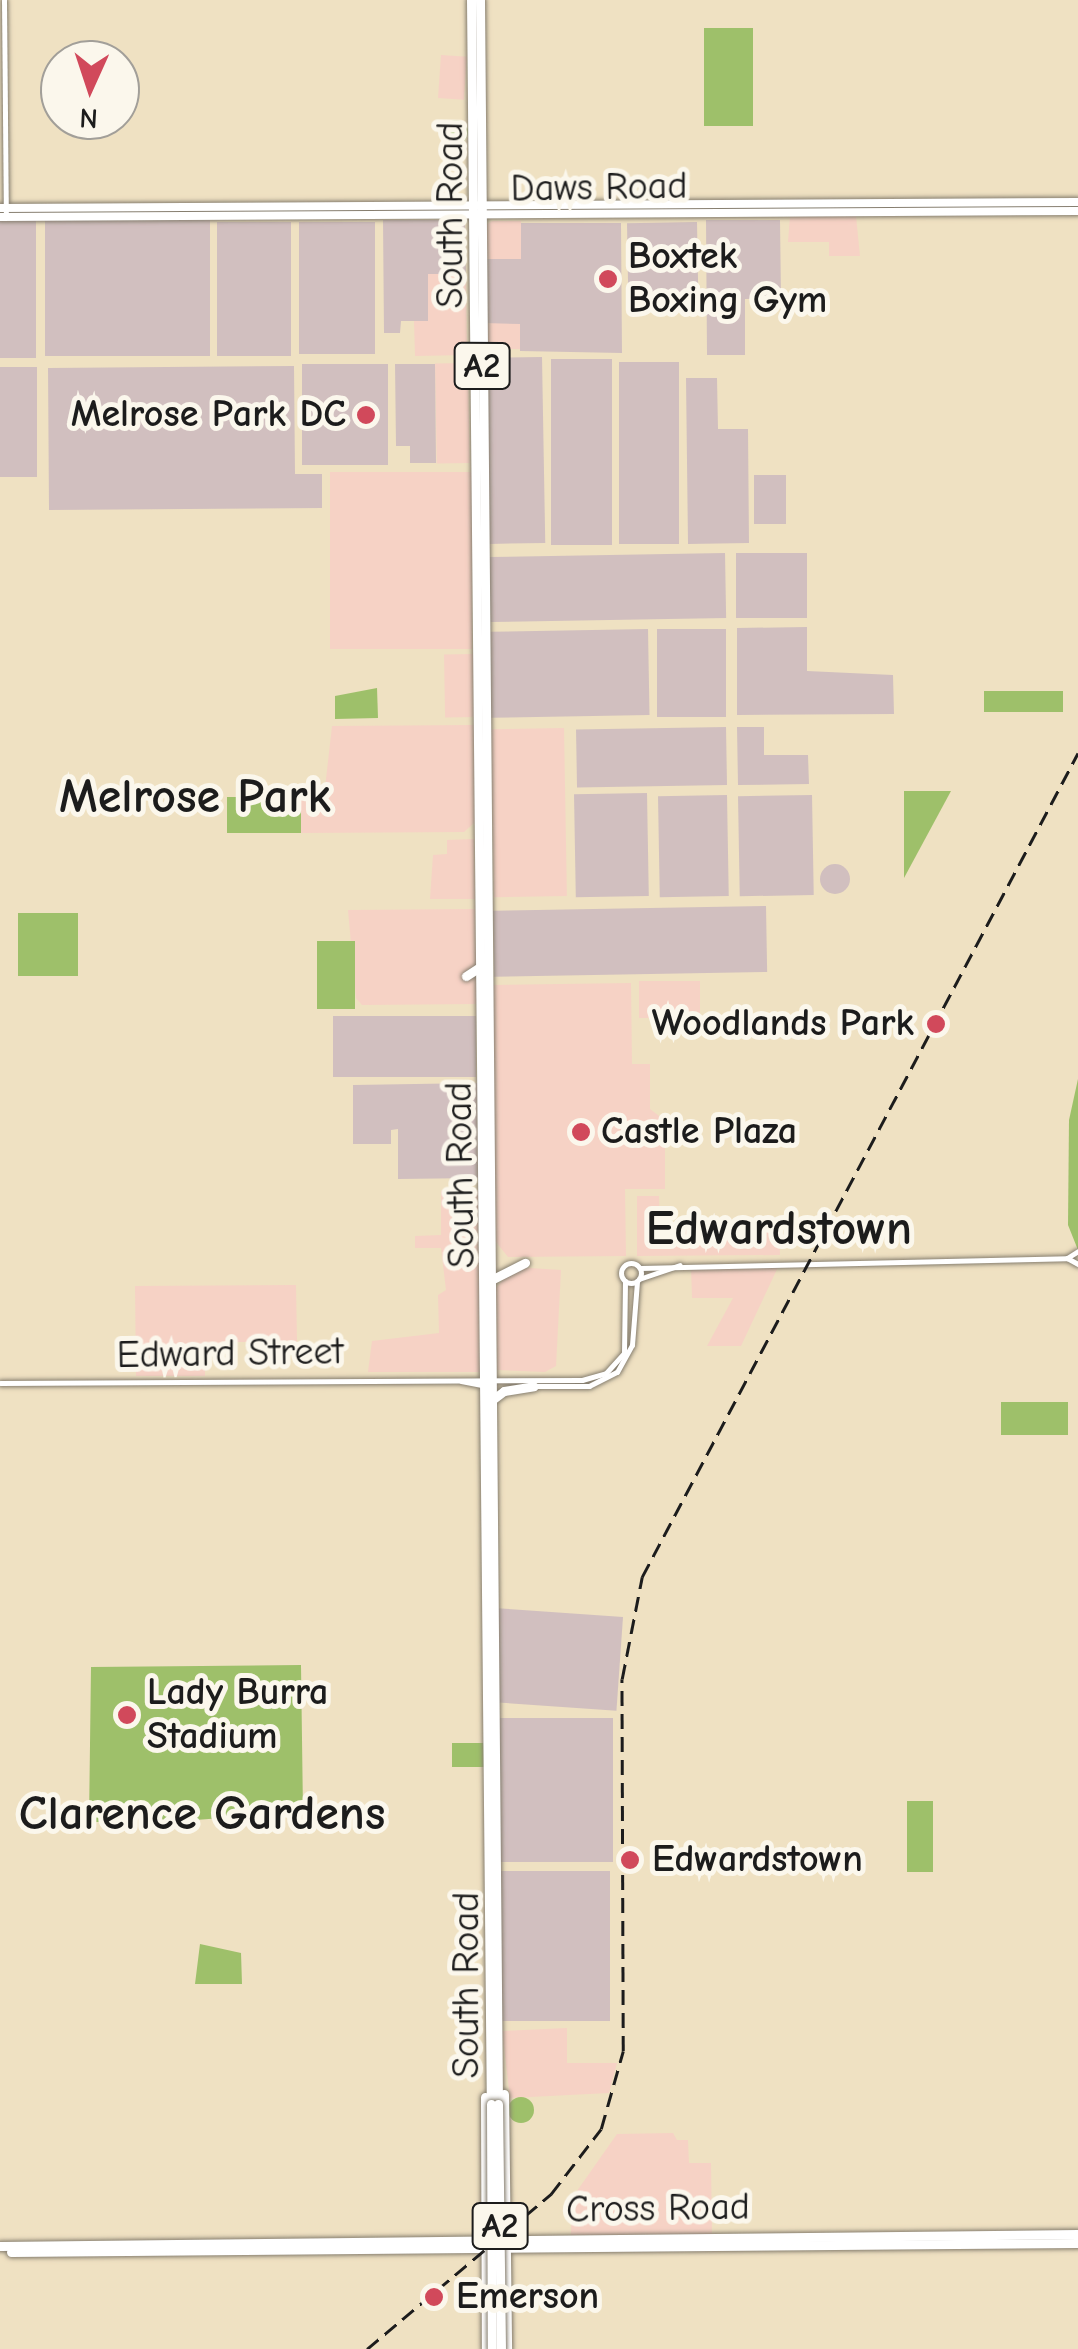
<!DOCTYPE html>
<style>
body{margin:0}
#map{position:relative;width:1078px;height:2349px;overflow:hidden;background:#efe1c2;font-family:"Comic Neue",sans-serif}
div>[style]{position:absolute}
.built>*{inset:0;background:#f6d2c5;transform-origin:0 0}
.industrial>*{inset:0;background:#d1bfbf;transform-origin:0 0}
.round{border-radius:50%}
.green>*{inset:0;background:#9ec06a;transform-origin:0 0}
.roads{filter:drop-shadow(0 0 2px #867e6f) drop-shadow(0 0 2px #867e6f)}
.minor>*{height:5px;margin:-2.5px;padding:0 2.5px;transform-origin:2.5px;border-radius:2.5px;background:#fff}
.minor>.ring{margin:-2.5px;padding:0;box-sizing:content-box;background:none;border:5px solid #fff;border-radius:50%}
.major>*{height:8px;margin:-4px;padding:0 4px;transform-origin:4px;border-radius:4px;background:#fff}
.highway>*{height:9px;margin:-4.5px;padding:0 4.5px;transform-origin:4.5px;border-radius:4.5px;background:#fff}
.rail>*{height:2.5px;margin-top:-1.25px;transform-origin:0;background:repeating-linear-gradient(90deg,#1c1c1c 0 15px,transparent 0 23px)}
.bridges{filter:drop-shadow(0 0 2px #867e6f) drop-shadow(0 0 2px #867e6f)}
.highway-bridge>*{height:9px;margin:-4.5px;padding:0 4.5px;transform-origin:4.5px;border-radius:4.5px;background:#fff}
.dots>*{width:28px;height:28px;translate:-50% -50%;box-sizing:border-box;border:5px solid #fbf7ec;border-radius:50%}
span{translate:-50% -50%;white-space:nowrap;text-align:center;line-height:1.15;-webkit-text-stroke:10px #fbf7ec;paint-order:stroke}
.shield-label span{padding:2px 8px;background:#fbf7ec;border:2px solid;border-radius:8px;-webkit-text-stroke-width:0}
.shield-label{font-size:35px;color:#1c1c1c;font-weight:700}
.street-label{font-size:38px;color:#1c1c1c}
.poi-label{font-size:38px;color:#1c1c1c;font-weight:700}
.left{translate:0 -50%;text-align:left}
.right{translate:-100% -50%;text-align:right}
.district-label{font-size:48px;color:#1c1c1c;font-weight:700}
.north{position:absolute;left:40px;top:40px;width:100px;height:100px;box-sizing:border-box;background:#fbf7ec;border:2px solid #a29f99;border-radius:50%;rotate:183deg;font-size:28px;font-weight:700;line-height:40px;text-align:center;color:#1c1c1c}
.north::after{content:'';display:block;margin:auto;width:35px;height:45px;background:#d1495b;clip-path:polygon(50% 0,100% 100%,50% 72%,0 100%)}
</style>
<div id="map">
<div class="built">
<div style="left:441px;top:55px;width:26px;height:43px;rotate:4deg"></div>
<div style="clip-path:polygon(790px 216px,856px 216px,860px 256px,829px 256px,829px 242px,788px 242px)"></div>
<div style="clip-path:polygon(492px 221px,521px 221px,521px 259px,483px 259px,484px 226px)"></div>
<div style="clip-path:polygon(428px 274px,466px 274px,467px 355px,415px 356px,414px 321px,428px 320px)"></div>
<div style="left:484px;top:323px;width:37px;height:26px"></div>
<div style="left:468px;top:363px;width:100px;height:33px;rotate:89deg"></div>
<div style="left:472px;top:472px;width:177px;height:142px;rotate:90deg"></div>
<div style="left:473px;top:654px;width:63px;height:29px;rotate:89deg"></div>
<div style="clip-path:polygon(474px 725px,475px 822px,464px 832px,301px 833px,301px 797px,324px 797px,332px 726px)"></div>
<div style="left:564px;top:728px;width:168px;height:73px;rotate:89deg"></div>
<div style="clip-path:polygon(474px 839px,475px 899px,430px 899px,433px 855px,447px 854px,447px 840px)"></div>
<div style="clip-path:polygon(475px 909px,477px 1004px,362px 1005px,356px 998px,348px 910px)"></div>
<div style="left:700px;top:981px;width:37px;height:61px;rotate:90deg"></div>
<div style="clip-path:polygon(631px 983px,632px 1064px,650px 1064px,650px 1109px,671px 1125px,671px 1136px,665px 1137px,665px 1189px,625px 1189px,626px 1256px,508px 1257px,496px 1242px,492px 985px)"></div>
<div style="clip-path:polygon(441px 1191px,478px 1191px,480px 1372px,368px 1372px,372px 1341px,439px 1333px,438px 1295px,446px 1290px,441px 1248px,415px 1248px,415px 1236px,441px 1235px)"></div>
<div style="clip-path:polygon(637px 1196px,659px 1196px,660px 1226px,779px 1224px,780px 1255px,637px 1256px)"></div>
<div style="clip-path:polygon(779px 1265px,741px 1346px,707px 1346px,733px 1298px,692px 1298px,691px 1266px)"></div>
<div style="clip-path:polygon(514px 1267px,561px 1270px,556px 1366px,545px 1372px,497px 1370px,496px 1288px)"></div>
<div style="clip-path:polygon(296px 1285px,297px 1342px,232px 1342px,232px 1350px,205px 1350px,205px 1376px,136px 1376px,135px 1286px)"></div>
<div style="clip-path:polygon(567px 2028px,567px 2063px,617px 2063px,609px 2093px,510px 2098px,502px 2031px)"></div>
<div style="clip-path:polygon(673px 2133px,677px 2140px,688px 2140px,689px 2163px,711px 2163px,712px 2234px,571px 2235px,572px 2198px,617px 2134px)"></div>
</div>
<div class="industrial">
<div style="left:0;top:220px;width:36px;height:138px"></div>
<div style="left:210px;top:220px;width:136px;height:165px;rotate:90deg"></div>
<div style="clip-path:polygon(383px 220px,465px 220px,466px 274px,428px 274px,428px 321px,401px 321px,400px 333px,384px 333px)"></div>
<div style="clip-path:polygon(706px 220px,780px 220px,781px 298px,745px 299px,745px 355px,707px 355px)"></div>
<div style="left:217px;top:222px;width:74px;height:134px"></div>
<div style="left:375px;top:222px;width:132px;height:76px;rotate:90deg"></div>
<div style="left:697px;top:222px;width:76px;height:70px;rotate:89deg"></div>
<div style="clip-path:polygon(521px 223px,621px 223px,622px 353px,520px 351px,520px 324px,484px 323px,483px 259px,521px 259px)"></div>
<div style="left:542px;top:357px;width:186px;height:56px;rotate:89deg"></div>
<div style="left:551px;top:359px;width:61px;height:186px"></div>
<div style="left:619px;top:362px;width:60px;height:182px"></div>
<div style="left:302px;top:364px;width:86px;height:101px"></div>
<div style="clip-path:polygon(395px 364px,435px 364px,436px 463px,410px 463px,410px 446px,396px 446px)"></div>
<div style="clip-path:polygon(294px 366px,295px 474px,322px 474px,322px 508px,49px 510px,48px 368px)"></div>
<div style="left:0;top:367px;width:37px;height:110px"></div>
<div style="clip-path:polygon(686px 378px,717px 378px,718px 429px,748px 429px,749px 543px,688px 544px)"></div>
<div style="left:754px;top:475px;width:32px;height:49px"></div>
<div style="left:725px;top:553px;width:65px;height:236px;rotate:89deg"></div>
<div style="left:736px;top:553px;width:71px;height:65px"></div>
<div style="clip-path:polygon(807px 627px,807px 671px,893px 675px,894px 714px,737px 715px,737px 628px)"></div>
<div style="left:648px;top:629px;width:86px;height:159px;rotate:89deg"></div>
<div style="left:657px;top:629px;width:69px;height:88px"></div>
<div style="left:726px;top:727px;width:58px;height:150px;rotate:89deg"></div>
<div style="clip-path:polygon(737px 727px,764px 727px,764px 755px,808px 755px,809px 784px,738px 785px)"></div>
<div style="left:647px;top:793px;width:103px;height:73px;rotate:89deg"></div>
<div style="left:727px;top:795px;width:101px;height:69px;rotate:89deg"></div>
<div style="left:812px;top:795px;width:100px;height:74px;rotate:89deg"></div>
<div class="round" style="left:820px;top:864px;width:30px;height:30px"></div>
<div style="left:766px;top:906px;width:66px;height:273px;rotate:89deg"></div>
<div style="left:333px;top:1016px;width:143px;height:61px"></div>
<div style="clip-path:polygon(477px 1083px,478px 1178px,398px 1179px,398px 1129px,391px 1130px,391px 1144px,353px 1144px,353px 1085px)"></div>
<div style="left:623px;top:1617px;width:94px;height:126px;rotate:94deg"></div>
<div style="left:613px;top:1718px;width:144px;height:114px;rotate:90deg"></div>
<div style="left:610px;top:1871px;width:150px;height:109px;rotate:90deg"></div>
</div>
<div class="green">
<div style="left:704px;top:28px;width:49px;height:98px"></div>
<div class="round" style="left:444px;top:120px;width:24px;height:24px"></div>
<div style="clip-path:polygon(377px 688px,378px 718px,335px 719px,335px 696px)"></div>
<div style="left:1063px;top:691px;width:21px;height:79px;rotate:90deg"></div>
<div style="clip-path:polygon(904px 791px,951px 791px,904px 878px)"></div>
<div style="left:301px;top:797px;width:36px;height:74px;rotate:90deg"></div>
<div style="left:18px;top:913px;width:60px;height:63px"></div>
<div style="left:317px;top:941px;width:38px;height:68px"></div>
<div style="clip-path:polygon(1078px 1079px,1078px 1250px,1068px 1225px,1069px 1120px)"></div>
<div style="left:1068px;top:1402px;width:33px;height:67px;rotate:90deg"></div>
<div style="clip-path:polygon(301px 1665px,303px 1812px,155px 1823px,154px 1809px,121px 1809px,120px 1822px,89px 1822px,91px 1667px)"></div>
<div style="left:452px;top:1743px;width:32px;height:24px"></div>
<div style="left:907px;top:1801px;width:26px;height:71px"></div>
<div style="clip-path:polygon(200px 1944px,241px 1953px,242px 1984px,195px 1984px)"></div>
<div class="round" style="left:508px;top:2097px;width:26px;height:26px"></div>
</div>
<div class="roads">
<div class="minor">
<div style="left:4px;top:0;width:217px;rotate:89.5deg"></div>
<div style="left:1067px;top:1258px;width:13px;rotate:-32deg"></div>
<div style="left:1067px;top:1258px;width:13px;rotate:29deg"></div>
<div class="ring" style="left:621px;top:1263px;width:15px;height:15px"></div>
<div style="left:640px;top:1268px;width:427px;rotate:-1.3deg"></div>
<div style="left:639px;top:1279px;width:43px;rotate:-18.9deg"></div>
<div style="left:461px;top:1381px;width:21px;rotate:11deg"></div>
<div style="left:0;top:1383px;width:582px;rotate:-0.3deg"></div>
<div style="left:582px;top:1380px;width:25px;rotate:-16deg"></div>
<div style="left:606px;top:1373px;width:27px;rotate:-48deg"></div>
<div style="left:624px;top:1353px;width:72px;rotate:-89.2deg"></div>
<div style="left:533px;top:1386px;width:56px"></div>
<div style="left:589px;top:1386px;width:31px;rotate:-27deg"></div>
<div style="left:617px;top:1372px;width:31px;rotate:-61deg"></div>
<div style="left:632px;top:1345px;width:64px;rotate:-85.5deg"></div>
</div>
<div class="major">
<div style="left:0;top:208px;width:1078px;rotate:-0.32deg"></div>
<div style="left:0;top:217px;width:1078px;rotate:-0.32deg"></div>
</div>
<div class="highway">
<div style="left:471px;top:0;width:2104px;rotate:89.46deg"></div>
<div style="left:480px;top:0;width:2104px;rotate:89.51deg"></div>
<div style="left:466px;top:976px;width:17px;rotate:-33deg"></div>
<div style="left:493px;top:1279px;width:36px;rotate:-27deg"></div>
<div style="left:492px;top:1400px;width:15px;rotate:-37deg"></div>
<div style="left:504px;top:1391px;width:30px;rotate:-9deg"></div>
<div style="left:504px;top:2094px;width:255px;rotate:89.3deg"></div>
<div style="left:485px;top:2097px;width:252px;rotate:89.8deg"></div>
<div style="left:0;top:2246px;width:1078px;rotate:-0.64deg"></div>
<div style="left:11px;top:2252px;width:1067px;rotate:-0.48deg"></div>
</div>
</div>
<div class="rail">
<div style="left:367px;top:2349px;width:241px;rotate:-40.1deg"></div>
<div style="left:551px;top:2194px;width:82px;rotate:-52.4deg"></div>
<div style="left:601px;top:2129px;width:81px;rotate:-74.2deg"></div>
<div style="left:623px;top:2051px;width:372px;rotate:-90.2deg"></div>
<div style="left:622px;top:1679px;width:104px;rotate:-78.9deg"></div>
<div style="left:642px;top:1577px;width:932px;rotate:-62.12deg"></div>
</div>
<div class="bridges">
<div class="highway-bridge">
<div style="left:491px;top:2104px;width:245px;rotate:89.8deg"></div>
<div style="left:498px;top:2104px;width:245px;rotate:89.3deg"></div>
</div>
</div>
<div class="dots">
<div style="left:608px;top:279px;background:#d1495b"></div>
<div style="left:366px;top:415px;background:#d1495b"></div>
<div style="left:936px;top:1024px;background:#d1495b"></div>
<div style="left:581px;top:1132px;background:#d1495b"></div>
<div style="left:127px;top:1715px;background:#d1495b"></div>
<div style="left:630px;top:1860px;background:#d1495b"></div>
<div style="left:434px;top:2297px;background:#d1495b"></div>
</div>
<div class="shield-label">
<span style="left:482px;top:366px">A2</span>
<span style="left:500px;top:2226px">A2</span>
</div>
<div class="street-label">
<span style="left:599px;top:188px;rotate:-1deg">Daws Road</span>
<span style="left:451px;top:215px;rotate:-90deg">South Road</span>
<span style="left:461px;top:1175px;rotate:-91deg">South Road</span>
<span style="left:230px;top:1354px;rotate:-1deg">Edward Street</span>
<span style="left:467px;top:1985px;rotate:-90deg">South Road</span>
<span style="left:658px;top:2209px;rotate:-1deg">Cross Road</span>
</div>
<div class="poi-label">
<span class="left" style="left:628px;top:279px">Boxtek<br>Boxing Gym</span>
<span class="right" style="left:346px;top:415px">Melrose Park DC</span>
<span class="right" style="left:914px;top:1024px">Woodlands Park</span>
<span class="left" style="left:601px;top:1132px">Castle Plaza</span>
<span class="left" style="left:147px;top:1715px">Lady Burra<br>Stadium</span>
<span class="left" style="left:652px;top:1860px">Edwardstown</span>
<span class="left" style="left:456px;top:2297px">Emerson</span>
</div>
<div class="district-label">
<span style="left:195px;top:797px">Melrose Park</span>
<span style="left:779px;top:1229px">Edwardstown</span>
<span style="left:202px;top:1814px">Clarence Gardens</span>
</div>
<div class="north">N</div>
</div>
